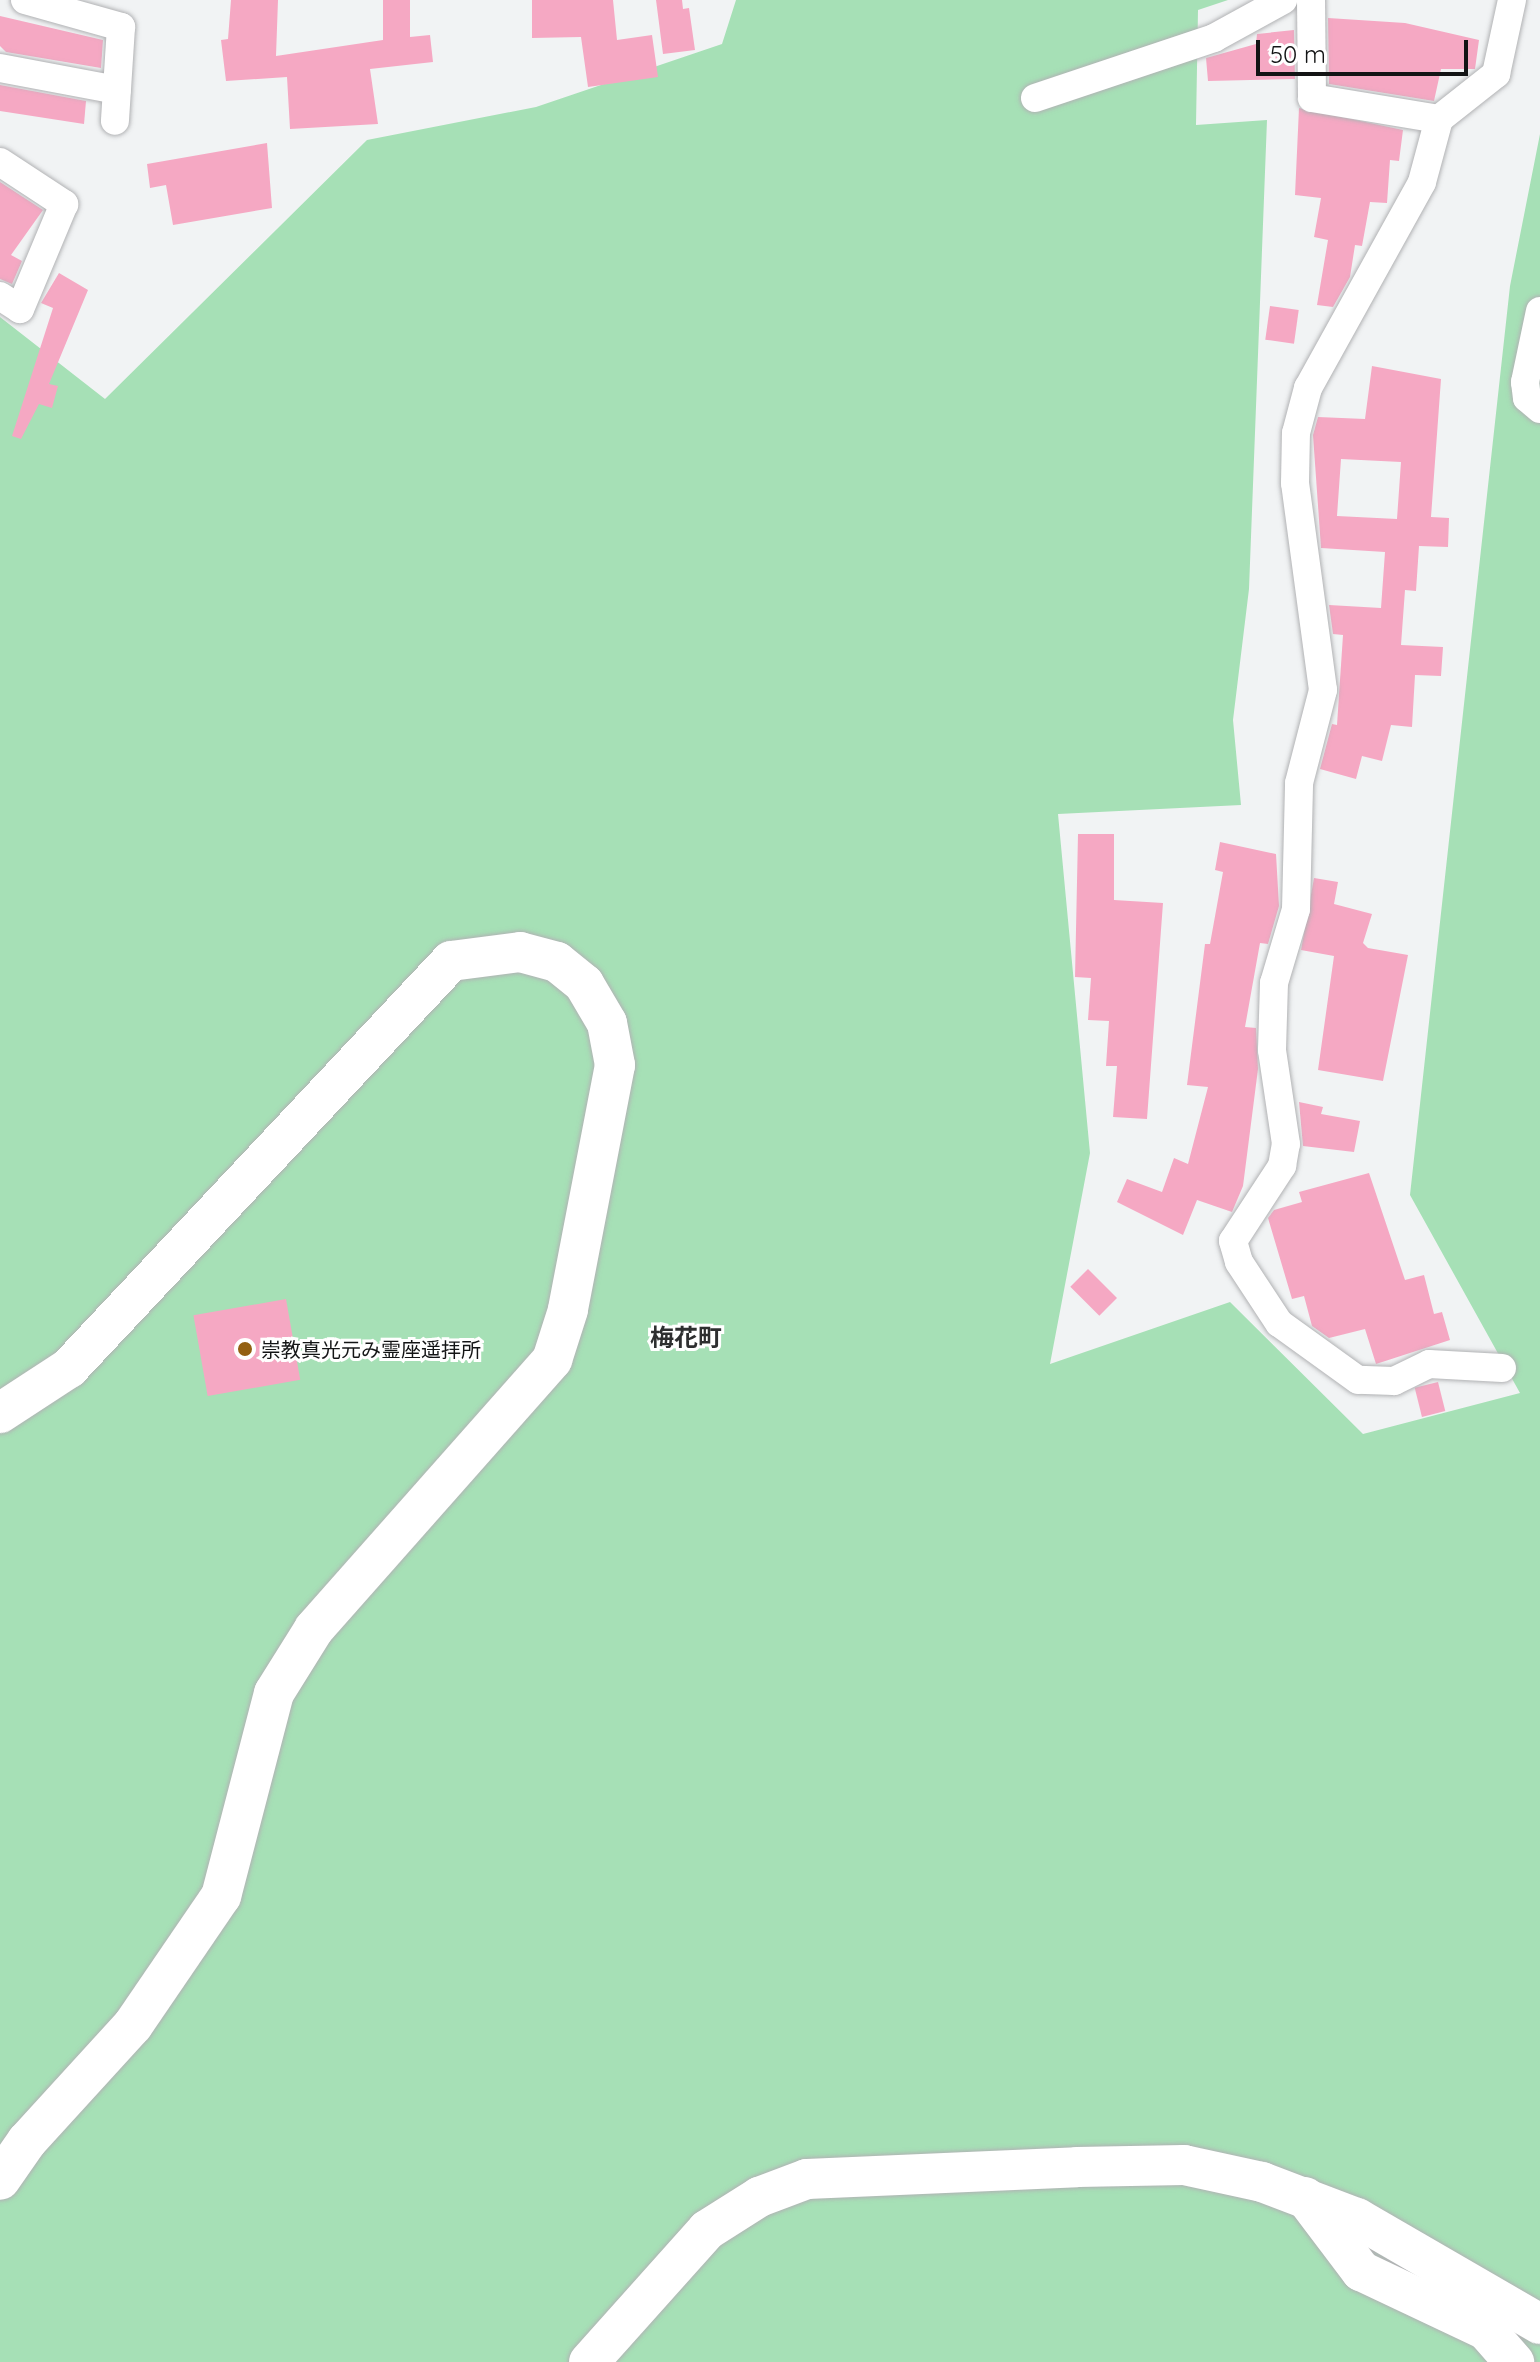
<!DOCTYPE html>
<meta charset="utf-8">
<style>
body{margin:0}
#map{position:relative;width:1540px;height:2362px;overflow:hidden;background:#f1f3f4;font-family:Quicksand,"Noto Sans JP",sans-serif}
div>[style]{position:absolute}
.green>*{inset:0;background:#a6e0b6}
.building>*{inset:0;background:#f5a8c3;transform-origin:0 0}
.roads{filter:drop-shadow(0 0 2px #b1b2b4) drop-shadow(0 0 2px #b1b2b4)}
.street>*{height:28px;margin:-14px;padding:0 14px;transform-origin:14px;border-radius:14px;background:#fff}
.secondary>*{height:40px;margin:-20px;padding:0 20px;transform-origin:20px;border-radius:20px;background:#fff}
.dots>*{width:22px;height:22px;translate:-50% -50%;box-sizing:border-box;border:4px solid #fff;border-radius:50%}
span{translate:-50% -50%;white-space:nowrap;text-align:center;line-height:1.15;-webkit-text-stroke:6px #fff;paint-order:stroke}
.poi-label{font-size:20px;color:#131415}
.left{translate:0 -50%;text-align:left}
.quarter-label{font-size:24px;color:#2e2f30;font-weight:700}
.scale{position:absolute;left:1256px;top:40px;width:212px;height:36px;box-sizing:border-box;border:4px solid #131415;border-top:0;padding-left:10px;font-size:24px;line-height:28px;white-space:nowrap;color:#131415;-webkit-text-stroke:6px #fff;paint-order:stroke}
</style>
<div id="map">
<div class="green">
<div style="clip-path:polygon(736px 0,1228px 0,1198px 10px,1196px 125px,1267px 120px,1249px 589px,1233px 720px,1241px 805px,1058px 814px,1090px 1153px,1050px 1364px,1230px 1302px,1363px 1434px,1520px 1393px,1410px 1195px,1510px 286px,1540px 134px,1540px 2362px,0 2362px,0 317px,105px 399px,367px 140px,536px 107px,722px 44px)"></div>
</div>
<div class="building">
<div style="clip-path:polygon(231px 0,278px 0,276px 56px,383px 40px,383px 0,410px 0,410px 37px,430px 35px,433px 62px,370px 69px,378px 124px,290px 129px,287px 77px,226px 81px,221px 40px,228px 39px)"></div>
<div style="clip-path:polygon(532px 0,613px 0,617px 40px,652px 35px,658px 77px,588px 87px,581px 37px,532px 38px)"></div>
<div style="clip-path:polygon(656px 0,682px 0,683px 9px,689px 8px,695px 50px,663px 54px)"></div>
<div style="clip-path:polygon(0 16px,103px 40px,101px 68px,6px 52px,0 46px)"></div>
<div style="clip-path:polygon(1328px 18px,1405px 23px,1479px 40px,1475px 69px,1441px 69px,1434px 101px,1329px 84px)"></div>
<div style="clip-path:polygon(1294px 30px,1295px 79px,1208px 81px,1206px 58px,1256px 44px,1257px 34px)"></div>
<div style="clip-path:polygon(0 85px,86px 101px,84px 124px,0 111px)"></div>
<div style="clip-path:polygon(1299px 108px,1403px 130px,1399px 161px,1390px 160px,1387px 203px,1370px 202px,1362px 246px,1355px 245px,1350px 277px,1333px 307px,1317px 305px,1328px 240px,1314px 237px,1321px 198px,1295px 195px)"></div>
<div style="clip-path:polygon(267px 143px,272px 208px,173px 225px,166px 185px,150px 188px,147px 164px)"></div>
<div style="clip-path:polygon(0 182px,43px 210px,11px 255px,22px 261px,12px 284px,0 279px)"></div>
<div style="clip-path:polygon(59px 273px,88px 290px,49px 384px,58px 386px,52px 408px,39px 404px,21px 439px,12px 436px,53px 308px,41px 303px)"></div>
<div style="left:1270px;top:306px;width:29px;height:34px;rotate:8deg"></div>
<div style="clip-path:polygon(evenodd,1372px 366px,1441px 379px,1431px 517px,1449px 518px,1448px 547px,1419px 546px,1416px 591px,1405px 590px,1401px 645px,1443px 647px,1441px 676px,1415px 675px,1412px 727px,1391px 725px,1382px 761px,1362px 756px,1356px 779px,1320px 769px,1332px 724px,1337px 725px,1343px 635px,1333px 634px,1329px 605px,1381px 608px,1385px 552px,1321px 548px,1313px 435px,1318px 417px,1365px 419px,1372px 366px,1341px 459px,1401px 462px,1397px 519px,1337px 516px,1341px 459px)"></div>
<div style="clip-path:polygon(1078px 834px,1114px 834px,1114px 900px,1163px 903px,1147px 1119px,1113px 1117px,1117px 1066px,1106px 1066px,1109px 1021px,1088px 1020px,1091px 978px,1075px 977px)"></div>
<div style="clip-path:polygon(1220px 842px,1276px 854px,1279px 906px,1268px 944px,1260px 943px,1245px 1027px,1256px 1028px,1258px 1069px,1243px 1186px,1232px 1212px,1197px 1200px,1183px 1235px,1117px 1202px,1127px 1179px,1162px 1192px,1174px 1158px,1188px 1164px,1208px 1087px,1187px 1085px,1205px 944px,1210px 944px,1223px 872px,1215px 870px)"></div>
<div style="clip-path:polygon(1314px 878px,1338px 882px,1334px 904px,1372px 914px,1363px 943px,1368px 948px,1408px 955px,1383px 1081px,1318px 1070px,1334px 956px,1301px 950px)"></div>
<div style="clip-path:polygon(1299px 1102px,1323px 1107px,1321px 1114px,1360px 1121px,1354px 1152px,1303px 1146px)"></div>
<div style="clip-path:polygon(1369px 1173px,1405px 1280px,1424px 1275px,1434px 1314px,1442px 1312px,1450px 1340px,1376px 1364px,1365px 1329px,1329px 1338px,1312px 1326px,1304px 1296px,1292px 1299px,1268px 1218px,1274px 1210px,1302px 1202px,1299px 1192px)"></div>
<div style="left:1088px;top:1269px;width:41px;height:25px;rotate:45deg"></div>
<div style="left:286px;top:1299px;width:82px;height:94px;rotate:80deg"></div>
<div style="left:1438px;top:1382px;width:30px;height:24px;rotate:76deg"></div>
</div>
<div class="roads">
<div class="street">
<div style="left:25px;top:0;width:100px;rotate:15.7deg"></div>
<div style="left:121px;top:27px;width:94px;rotate:93.7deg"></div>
<div style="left:1311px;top:0;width:98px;rotate:89.4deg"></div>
<div style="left:1312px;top:98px;width:129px;rotate:9.4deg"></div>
<div style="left:0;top:68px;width:119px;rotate:10.6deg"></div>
<div style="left:1035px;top:98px;width:189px;rotate:-18.5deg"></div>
<div style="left:1214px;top:38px;width:79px;rotate:-28.8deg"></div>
<div style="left:0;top:162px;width:77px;rotate:33.3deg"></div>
<div style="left:64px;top:204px;width:114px;rotate:112.7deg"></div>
<div style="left:20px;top:309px;width:24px;rotate:-147deg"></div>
<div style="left:1540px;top:311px;width:73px;rotate:101.9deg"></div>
<div style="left:1525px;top:382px;width:16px;rotate:83deg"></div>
<div style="left:1527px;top:398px;width:17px;rotate:40deg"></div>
<div style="left:1502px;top:1368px;width:73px;rotate:-176.9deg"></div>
<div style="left:1429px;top:1364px;width:39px;rotate:154deg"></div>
<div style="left:1394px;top:1381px;width:36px;rotate:-178deg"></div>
<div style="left:1358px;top:1380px;width:97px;rotate:-144.2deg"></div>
<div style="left:1279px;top:1323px;width:73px;rotate:-123.3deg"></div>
<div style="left:1239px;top:1262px;width:22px;rotate:-106deg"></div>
<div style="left:1233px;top:1241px;width:90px;rotate:-56.8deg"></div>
<div style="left:1282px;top:1166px;width:22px;rotate:-80deg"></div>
<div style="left:1286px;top:1144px;width:95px;rotate:-98.5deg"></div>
<div style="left:1272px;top:1050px;width:67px;rotate:-88.3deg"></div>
<div style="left:1274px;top:983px;width:77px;rotate:-73.4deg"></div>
<div style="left:1296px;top:909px;width:126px;rotate:-88.6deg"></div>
<div style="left:1299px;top:783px;width:96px;rotate:-75.5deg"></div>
<div style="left:1323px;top:690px;width:209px;rotate:-97.7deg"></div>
<div style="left:1295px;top:483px;width:50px;rotate:-88.9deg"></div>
<div style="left:1296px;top:433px;width:47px;rotate:-75.1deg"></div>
<div style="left:1308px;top:388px;width:235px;rotate:-61deg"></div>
<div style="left:1422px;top:182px;width:65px;rotate:-74.9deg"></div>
<div style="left:1439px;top:119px;width:73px;rotate:-38.3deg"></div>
<div style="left:1496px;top:74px;width:76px;rotate:-77.8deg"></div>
</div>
<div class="secondary">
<div style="left:0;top:1413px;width:82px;rotate:-33.1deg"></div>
<div style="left:69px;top:1368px;width:558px;rotate:-46.81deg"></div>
<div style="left:451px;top:961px;width:70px;rotate:-7.4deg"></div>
<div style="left:520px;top:952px;width:38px;rotate:15deg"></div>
<div style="left:557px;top:962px;width:35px;rotate:39deg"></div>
<div style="left:584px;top:984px;width:45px;rotate:59.5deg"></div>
<div style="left:607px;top:1023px;width:43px;rotate:79.2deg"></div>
<div style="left:615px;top:1065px;width:249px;rotate:100.9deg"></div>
<div style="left:568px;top:1310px;width:52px;rotate:107.7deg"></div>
<div style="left:552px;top:1360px;width:359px;rotate:131.5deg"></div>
<div style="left:314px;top:1629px;width:75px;rotate:122deg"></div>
<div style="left:274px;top:1693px;width:210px;rotate:104.6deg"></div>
<div style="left:221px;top:1896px;width:156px;rotate:124.3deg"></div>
<div style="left:133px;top:2025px;width:157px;rotate:132.4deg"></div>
<div style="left:27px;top:2141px;width:47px;rotate:124.7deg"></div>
<div style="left:1305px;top:2197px;width:93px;rotate:52.9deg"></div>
<div style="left:1361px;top:2271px;width:138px;rotate:25.3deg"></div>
<div style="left:1486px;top:2330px;width:43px;rotate:48.8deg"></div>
<div style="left:589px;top:2362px;width:177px;rotate:-48.2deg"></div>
<div style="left:707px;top:2230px;width:62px;rotate:-32.4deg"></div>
<div style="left:759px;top:2197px;width:51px;rotate:-20.6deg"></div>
<div style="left:807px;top:2179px;width:270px;rotate:-2.5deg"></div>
<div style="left:1077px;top:2167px;width:107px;rotate:-1.1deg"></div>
<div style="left:1184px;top:2165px;width:80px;rotate:12.3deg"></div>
<div style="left:1262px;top:2182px;width:102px;rotate:20.8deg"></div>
<div style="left:1357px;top:2218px;width:211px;rotate:30.1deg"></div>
</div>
</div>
<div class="dots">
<div style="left:245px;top:1349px;background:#936012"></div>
</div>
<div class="poi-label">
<span class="left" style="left:261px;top:1349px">崇教真光元み霊座遥拝所</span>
</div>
<div class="quarter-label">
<span style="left:686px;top:1338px">梅花町</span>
</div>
<div class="scale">50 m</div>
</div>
